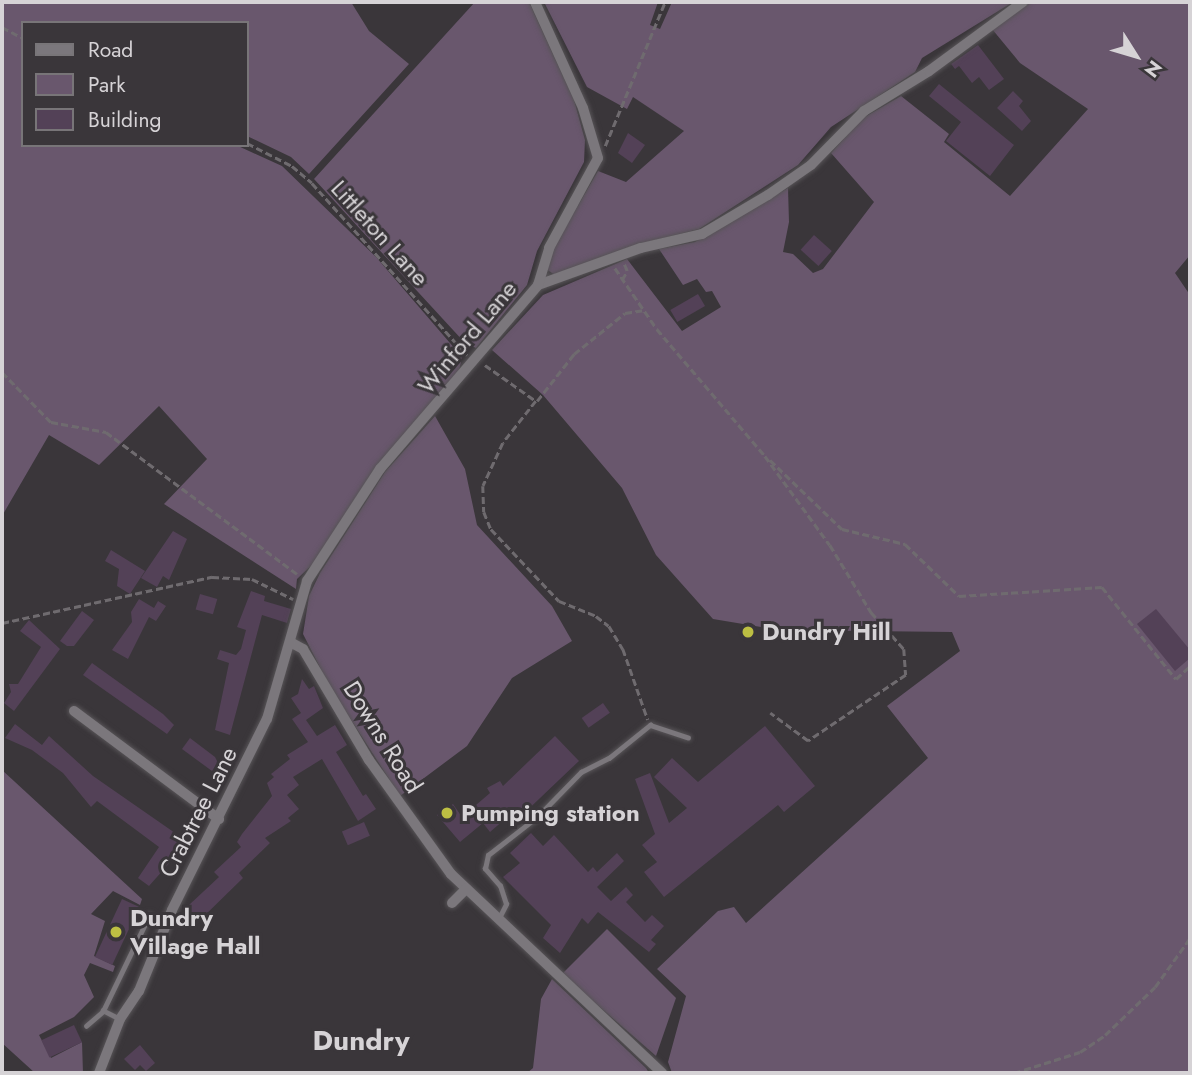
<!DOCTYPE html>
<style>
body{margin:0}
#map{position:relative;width:1192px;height:1075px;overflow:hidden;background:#3a363a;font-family:Jost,sans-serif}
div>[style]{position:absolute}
.green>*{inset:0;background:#69576d}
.building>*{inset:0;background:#534157;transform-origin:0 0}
.path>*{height:2.5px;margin-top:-1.25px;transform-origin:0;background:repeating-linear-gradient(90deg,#6f6b6f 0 7px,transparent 0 10.5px)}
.roads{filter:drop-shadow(0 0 2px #575457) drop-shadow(0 0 2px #575457)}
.service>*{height:4.5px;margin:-2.25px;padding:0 2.25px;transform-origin:2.25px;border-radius:2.25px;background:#7b777c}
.minor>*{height:10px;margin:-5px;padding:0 5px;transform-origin:5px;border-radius:5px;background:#7b777c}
.dots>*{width:19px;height:19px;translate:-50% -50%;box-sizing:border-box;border:4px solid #3a363a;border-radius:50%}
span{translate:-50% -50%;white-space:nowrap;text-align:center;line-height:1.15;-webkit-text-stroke:6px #3a363a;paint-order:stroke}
.street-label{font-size:24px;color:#d6d3d6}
.poi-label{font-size:24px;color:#d6d3d6;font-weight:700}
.left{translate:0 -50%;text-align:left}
.quarter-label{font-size:28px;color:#d6d3d6;font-weight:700}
.frame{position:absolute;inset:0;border:4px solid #d6d3d6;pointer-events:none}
.legend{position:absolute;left:21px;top:21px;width:228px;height:126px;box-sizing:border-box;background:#3a363a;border:2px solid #787578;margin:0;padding:9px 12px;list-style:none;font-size:21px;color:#d6d3d6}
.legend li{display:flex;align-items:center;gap:14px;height:35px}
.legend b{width:35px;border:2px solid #787578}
.north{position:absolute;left:1101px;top:21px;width:70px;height:70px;-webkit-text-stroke:5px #3a363a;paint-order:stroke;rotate:127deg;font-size:19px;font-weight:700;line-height:28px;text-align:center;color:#d6d3d6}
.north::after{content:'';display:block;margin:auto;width:24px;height:32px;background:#d6d3d6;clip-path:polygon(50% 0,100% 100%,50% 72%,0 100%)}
</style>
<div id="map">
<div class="green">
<div style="clip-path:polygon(2px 2px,351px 2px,369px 31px,409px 64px,309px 174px,291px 157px,247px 136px,247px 23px,23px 23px,23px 145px,236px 145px,282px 166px,376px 257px,462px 357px,459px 371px,372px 472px,318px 559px,297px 579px,296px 589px,164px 504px,207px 459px,159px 406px,99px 465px,49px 435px,2px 516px)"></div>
<div style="clip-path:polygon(475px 2px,529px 2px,574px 100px,585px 140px,584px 162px,537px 251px,527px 285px,476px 348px,465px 343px,314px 179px)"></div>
<div style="clip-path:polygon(544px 2px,658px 2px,650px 25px,660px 29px,672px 2px,1013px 2px,922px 58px,915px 72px,831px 127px,798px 165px,699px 229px,632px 246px,555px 275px,546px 269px,550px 254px,598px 171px,626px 182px,684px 131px,633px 97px,627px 109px,587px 87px)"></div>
<div style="clip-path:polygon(1031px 2px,1190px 2px,1190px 255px,1175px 273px,1190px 295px,1190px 1073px,672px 1073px,668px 1062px,686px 996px,657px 969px,718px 911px,734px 907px,746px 923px,928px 758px,887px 706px,960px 651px,952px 632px,779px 630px,713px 619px,656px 555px,622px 488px,543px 395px,492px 350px,543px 295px,627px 259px,682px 331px,721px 307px,712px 291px,706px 292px,697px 279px,683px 285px,659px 249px,695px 242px,788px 188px,789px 222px,783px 252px,793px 254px,813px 273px,823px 269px,874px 202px,831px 153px,863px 118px,901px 96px,949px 134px,944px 142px,1010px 196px,1088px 109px,1020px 63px,992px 29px)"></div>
<div style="clip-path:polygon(435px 416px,465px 469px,477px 525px,552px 606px,572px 641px,512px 678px,467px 746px,400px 796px,330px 687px,303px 634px,309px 596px,320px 573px,385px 472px)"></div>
<div style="clip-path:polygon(2px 770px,142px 899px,140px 905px,113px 891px,91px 914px,105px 921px,94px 956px,115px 966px,113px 972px,90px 963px,84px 975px,94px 997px,74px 1017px,39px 1035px,51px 1058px,82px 1042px,83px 1073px,35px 1073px,2px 1043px)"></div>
<div style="clip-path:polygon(607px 929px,676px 998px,656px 1056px,562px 974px)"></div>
<div style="clip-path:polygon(552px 979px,646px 1068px,649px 1073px,527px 1073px,533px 1068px,541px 999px)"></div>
</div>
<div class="building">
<div style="clip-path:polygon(978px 45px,1004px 79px,989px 90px,979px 77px,972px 83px,959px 66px,955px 69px,951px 64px)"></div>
<div style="clip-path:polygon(939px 84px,1014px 145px,990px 176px,946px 141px,961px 122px,929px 96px)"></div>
<div style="clip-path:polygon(1013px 91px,1023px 101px,1019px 106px,1031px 121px,1022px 131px,997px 108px)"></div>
<div style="clip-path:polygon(628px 133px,645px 145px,632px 163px,618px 153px)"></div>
<div style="left:814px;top:235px;width:24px;height:20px;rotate:42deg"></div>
<div style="left:698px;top:294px;width:14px;height:32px;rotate:60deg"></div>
<div style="clip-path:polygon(173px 531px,187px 539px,169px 580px,163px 576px,157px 587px,141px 578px)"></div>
<div style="clip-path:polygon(111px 550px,145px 571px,130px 594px,117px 586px,119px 569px,105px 561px)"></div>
<div style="clip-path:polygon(251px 591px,265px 596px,264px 601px,291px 609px,287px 623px,262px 615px,230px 735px,215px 730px,229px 663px,217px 659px,220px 650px,236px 655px,241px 649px,246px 630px,237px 627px)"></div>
<div style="left:200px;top:594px;width:18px;height:16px;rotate:16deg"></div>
<div style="clip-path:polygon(139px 599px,154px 608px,158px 601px,166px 606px,156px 621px,149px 617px,128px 659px,112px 650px,132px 622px,131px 612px)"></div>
<div style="clip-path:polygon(1156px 609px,1190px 650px,1190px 658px,1175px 671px,1137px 624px)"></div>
<div style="clip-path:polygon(82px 611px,94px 620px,74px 646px,67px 646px,60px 641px)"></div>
<div style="clip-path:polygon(29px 620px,60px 649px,14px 711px,4px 703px,11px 692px,9px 684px,18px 684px,41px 647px,20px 631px)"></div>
<div style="clip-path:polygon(92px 663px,163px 714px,174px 725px,167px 734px,83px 675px)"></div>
<div style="clip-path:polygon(302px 679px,309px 689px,314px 686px,323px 708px,306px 720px,317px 736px,335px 725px,347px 745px,336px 752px,363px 796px,366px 794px,376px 809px,358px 821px,322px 759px,301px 772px,293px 777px,299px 785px,287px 795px,299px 809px,288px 818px,291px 821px,265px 838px,270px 843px,239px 873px,243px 878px,195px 925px,183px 914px,189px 905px,219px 877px,214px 872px,241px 847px,237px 842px,242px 834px,272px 796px,267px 783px,274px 777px,271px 774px,290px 759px,287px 755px,308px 742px,292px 719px,301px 713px,291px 698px,298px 694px)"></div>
<div style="left:603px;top:703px;width:12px;height:26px;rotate:55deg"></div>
<div style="clip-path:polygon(15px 724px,42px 745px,49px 736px,93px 776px,188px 842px,149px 886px,138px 878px,159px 847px,97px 801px,91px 807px,63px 773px,32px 750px,5px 738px)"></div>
<div style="clip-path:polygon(765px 726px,815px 786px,784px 812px,778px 805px,664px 897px,644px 872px,657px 862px,642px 845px,655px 834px,635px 779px,650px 773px,669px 823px,687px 808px,654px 777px,672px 758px,698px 782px)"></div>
<div style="clip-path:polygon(555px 736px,579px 761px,518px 819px,512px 813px,490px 832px,483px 823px,460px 842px,437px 815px,453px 804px,462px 817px,490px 793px,487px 788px,500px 781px,503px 786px)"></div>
<div style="clip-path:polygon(190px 738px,215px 757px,218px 763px,212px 771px,182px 749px)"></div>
<div style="left:364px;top:822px;width:15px;height:24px;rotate:67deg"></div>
<div style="clip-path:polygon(531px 833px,543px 846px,554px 835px,588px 872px,593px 867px,597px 872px,617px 853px,624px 861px,597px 887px,611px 901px,626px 887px,633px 895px,626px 902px,645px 922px,652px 915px,664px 926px,651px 940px,656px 944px,649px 952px,598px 912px,588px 924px,582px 918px,560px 953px,543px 938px,551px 925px,503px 877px,520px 863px,510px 853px)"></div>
<div style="left:122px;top:899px;width:19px;height:64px;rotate:25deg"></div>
<div style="left:74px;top:1025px;width:19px;height:36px;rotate:65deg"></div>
<div style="clip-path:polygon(140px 1045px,155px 1063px,146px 1071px,140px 1065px,135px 1070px,124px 1059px)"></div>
</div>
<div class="path">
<div style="left:2px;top:27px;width:24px;rotate:28deg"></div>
<div style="left:247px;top:143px;width:51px;rotate:27.1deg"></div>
<div style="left:292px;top:166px;width:26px;rotate:40deg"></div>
<div style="left:312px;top:183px;width:232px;rotate:48deg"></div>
<div style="left:605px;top:146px;width:156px;rotate:-67.4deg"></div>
<div style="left:615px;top:268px;width:74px;rotate:55.5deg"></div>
<div style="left:657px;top:329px;width:167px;rotate:49.6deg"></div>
<div style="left:765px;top:456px;width:110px;rotate:53.9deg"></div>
<div style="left:830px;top:545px;width:79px;rotate:58.5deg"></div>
<div style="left:871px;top:612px;width:50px;rotate:48.3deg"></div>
<div style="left:904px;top:649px;width:26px;rotate:86deg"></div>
<div style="left:906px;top:675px;width:118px;rotate:146deg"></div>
<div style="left:808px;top:741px;width:47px;rotate:-143.6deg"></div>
<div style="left:622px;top:280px;width:10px;rotate:-61deg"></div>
<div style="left:627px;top:271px;width:8px;rotate:-113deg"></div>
<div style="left:485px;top:365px;width:62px;rotate:35.2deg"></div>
<div style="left:536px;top:401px;width:53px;rotate:128.2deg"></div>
<div style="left:503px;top:443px;width:47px;rotate:114.9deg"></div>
<div style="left:483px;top:486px;width:26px;rotate:88deg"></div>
<div style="left:484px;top:512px;width:18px;rotate:68deg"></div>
<div style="left:491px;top:529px;width:99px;rotate:46.6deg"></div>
<div style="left:559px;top:601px;width:40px;rotate:22deg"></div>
<div style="left:596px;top:616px;width:16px;rotate:38deg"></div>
<div style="left:609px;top:626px;width:27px;rotate:59deg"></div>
<div style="left:623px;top:649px;width:75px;rotate:70.6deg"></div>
<div style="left:2px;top:372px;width:70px;rotate:45.6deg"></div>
<div style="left:51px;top:422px;width:56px;rotate:10.3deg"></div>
<div style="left:106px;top:432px;width:238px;rotate:36.6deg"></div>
<div style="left:537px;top:401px;width:60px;rotate:-51.8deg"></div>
<div style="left:574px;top:354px;width:65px;rotate:-38.8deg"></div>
<div style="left:625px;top:313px;width:18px;rotate:-9deg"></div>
<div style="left:770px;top:460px;width:100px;rotate:43.8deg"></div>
<div style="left:842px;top:529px;width:65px;rotate:13.4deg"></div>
<div style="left:905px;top:544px;width:75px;rotate:43.9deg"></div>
<div style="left:959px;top:596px;width:143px;rotate:-3.6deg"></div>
<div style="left:1102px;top:587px;width:118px;rotate:51.2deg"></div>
<div style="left:1176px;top:679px;width:19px;rotate:-43deg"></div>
<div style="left:2px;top:623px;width:215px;rotate:-12.4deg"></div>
<div style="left:212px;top:577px;width:40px;rotate:2.9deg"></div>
<div style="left:252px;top:579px;width:46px;rotate:26deg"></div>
<div style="left:1014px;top:1073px;width:69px;rotate:-17.7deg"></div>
<div style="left:1080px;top:1052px;width:30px;rotate:-34deg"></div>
<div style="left:1105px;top:1035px;width:69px;rotate:-43.8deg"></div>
<div style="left:1155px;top:987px;width:60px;rotate:-54.5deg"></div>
</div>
<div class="roads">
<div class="service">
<div style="left:498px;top:920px;width:18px;rotate:-63deg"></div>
<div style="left:506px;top:904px;width:19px;rotate:-108deg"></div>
<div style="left:500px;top:886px;width:23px;rotate:-131deg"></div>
<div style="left:485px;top:869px;width:14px;rotate:-78deg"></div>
<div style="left:488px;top:855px;width:62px;rotate:-37.8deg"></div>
<div style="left:537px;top:817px;width:63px;rotate:-45.6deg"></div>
<div style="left:581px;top:772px;width:31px;rotate:-27deg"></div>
<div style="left:609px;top:758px;width:53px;rotate:-38.8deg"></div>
<div style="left:650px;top:725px;width:40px;rotate:18deg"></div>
<div style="left:119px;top:1019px;width:18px;rotate:-153deg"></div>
<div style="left:103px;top:1011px;width:106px;rotate:-64.2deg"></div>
<div style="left:86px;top:1026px;width:23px;rotate:-41deg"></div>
</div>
<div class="minor">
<div style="left:538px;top:285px;width:109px;rotate:-19.8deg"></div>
<div style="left:641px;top:248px;width:63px;rotate:-12.9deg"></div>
<div style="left:702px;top:234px;width:77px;rotate:-30.6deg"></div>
<div style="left:768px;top:195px;width:52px;rotate:-34.9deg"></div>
<div style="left:811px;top:165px;width:76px;rotate:-45.5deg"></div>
<div style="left:864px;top:111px;width:76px;rotate:-31.6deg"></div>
<div style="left:929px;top:71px;width:117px;rotate:-36.3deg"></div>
<div style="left:290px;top:642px;width:15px;rotate:28deg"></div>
<div style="left:303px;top:649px;width:129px;rotate:59.3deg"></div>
<div style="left:369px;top:760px;width:140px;rotate:54.3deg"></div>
<div style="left:451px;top:874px;width:290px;rotate:43.3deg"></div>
<div style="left:74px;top:711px;width:181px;rotate:36.7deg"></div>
<div style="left:452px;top:903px;width:20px;rotate:-45deg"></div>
<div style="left:99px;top:1073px;width:58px;rotate:-68.7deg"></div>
<div style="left:120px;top:1019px;width:34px;rotate:-56deg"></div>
<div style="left:139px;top:991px;width:87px;rotate:-67.8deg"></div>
<div style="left:172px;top:910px;width:213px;rotate:-63.6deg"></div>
<div style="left:267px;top:719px;width:144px;rotate:-73.8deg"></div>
<div style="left:307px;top:581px;width:134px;rotate:-56.9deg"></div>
<div style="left:380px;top:469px;width:243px;rotate:-49.3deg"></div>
<div style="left:538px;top:285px;width:39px;rotate:-73deg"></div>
<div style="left:549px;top:248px;width:102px;rotate:-61.4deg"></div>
<div style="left:598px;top:158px;width:52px;rotate:-106.7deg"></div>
<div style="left:583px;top:108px;width:116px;rotate:-114.4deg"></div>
</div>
</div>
<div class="dots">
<div style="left:748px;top:632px;background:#bdbf43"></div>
<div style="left:447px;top:813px;background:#bdbf43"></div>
<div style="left:116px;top:932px;background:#bdbf43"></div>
</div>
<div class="street-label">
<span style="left:380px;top:233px;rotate:48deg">Littleton Lane</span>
<span style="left:467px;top:337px;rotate:-50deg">Winford Lane</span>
<span style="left:383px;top:737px;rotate:58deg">Downs Road</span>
<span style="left:198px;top:812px;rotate:-63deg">Crabtree Lane</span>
</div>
<div class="poi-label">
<span class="left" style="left:762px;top:632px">Dundry Hill</span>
<span class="left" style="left:461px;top:813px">Pumping station</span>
<span class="left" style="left:130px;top:932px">Dundry<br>Village Hall</span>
</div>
<div class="quarter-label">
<span style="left:361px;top:1041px">Dundry</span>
</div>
<div class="frame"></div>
<ul class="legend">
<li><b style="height:9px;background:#7b777c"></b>Road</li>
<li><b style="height:19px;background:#69576d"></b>Park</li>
<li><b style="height:19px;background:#534157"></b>Building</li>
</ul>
<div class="north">N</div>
</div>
